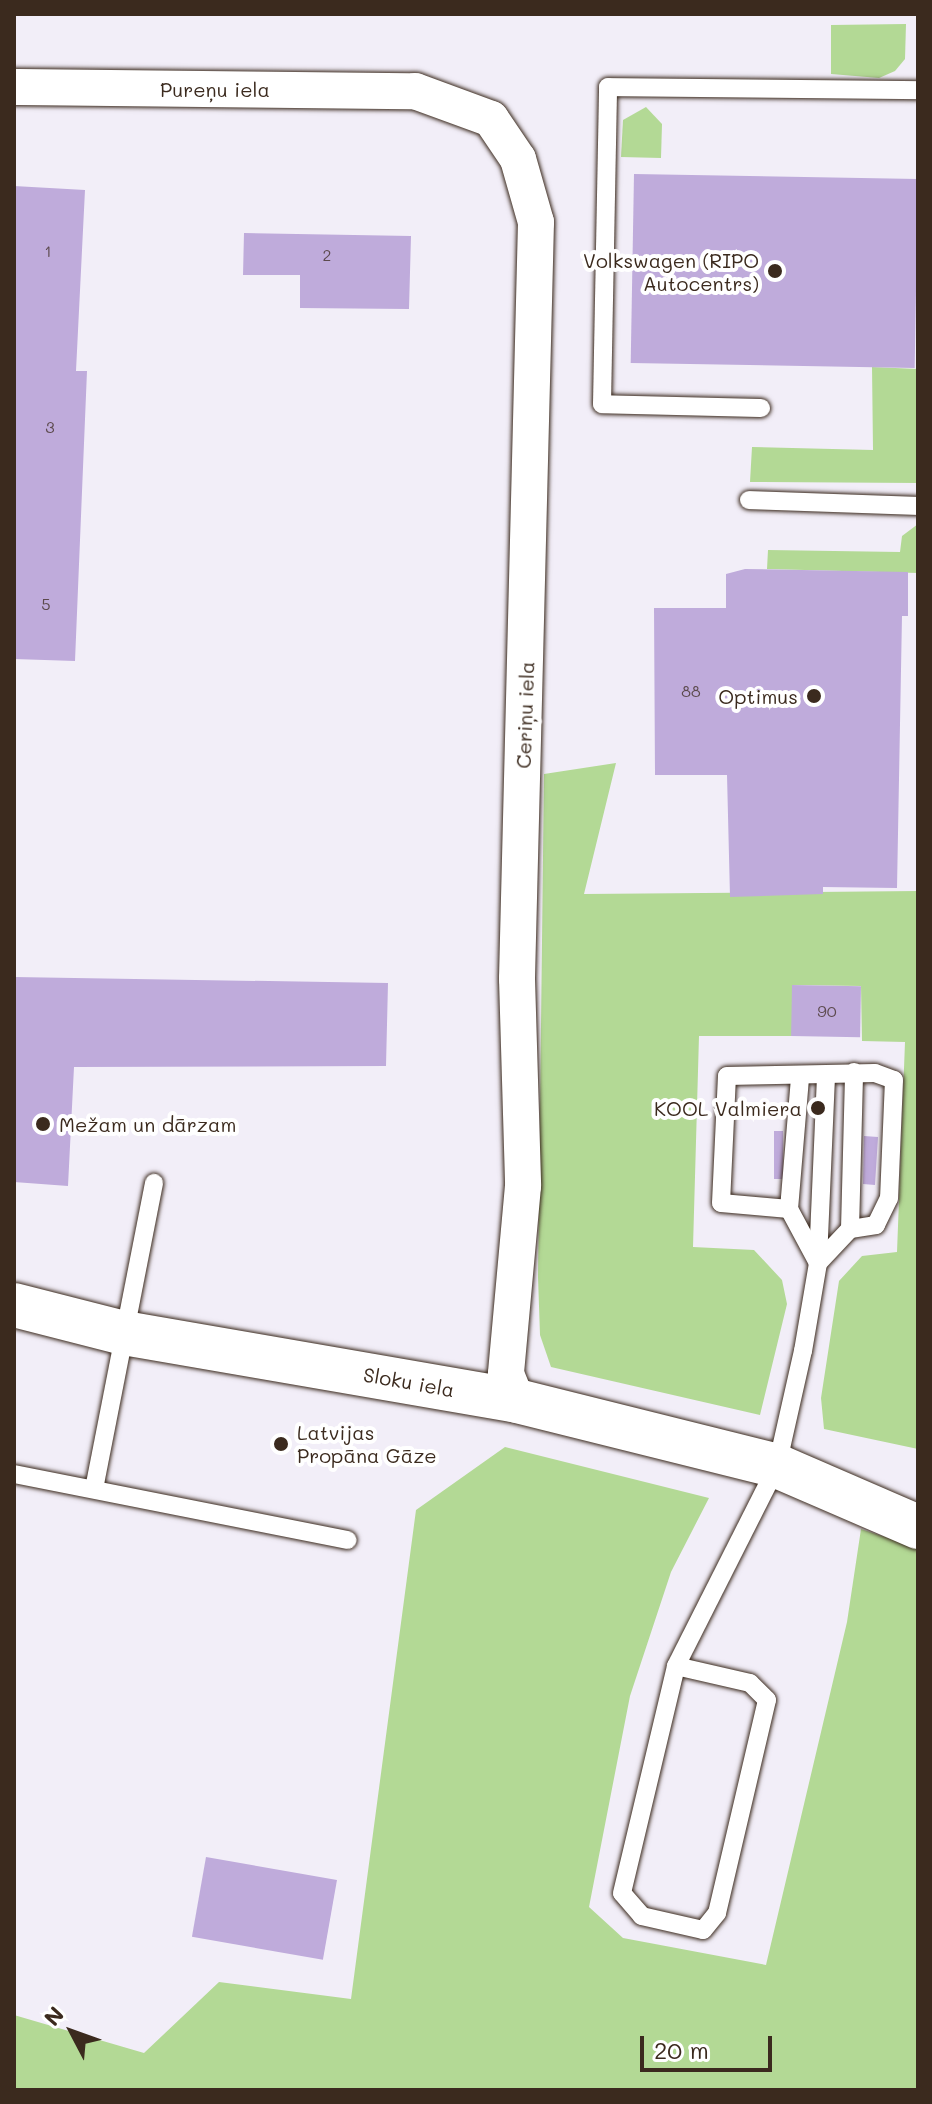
<!DOCTYPE html>
<meta charset="utf-8">
<style>
body{margin:0}
#map{position:relative;width:932px;height:2104px;overflow:hidden;background:#f2eef8;font-family:Mali,sans-serif}
div>[style]{position:absolute}
.green>*{inset:0;background:#b3d995}
.building>*{inset:0;background:#bfabdb;transform-origin:0 0}
.roads{filter:drop-shadow(0 0 2px #3b2a1e) drop-shadow(0 0 2px #3b2a1e)}
.service>*{height:18px;margin:-9px;padding:0 9px;transform-origin:9px;border-radius:9px;background:#fff}
.minor>*{height:36px;margin:-18px;padding:0 18px;transform-origin:18px;border-radius:18px;background:#fff}
.tertiary>*{height:44px;margin:-22px;padding:0 22px;transform-origin:22px;border-radius:22px;background:#fff}
.dots>*{width:22px;height:22px;translate:-50% -50%;box-sizing:border-box;border:4px solid #fff;border-radius:50%}
span{translate:-50% -50%;white-space:nowrap;text-align:center;line-height:1.15;-webkit-text-stroke:8px #fff;paint-order:stroke}
.number-label{font-size:16px;color:#5c4a4d}
.number-label span{-webkit-text-stroke-width:0}
.street-label{font-size:20px;color:#3b2a1e}
.poi-label{font-size:20px;color:#3b2a1e}
.right{translate:-100% -50%;text-align:right}
.left{translate:0 -50%;text-align:left}
.frame{position:absolute;inset:0;border:16px solid #3b2a1e;pointer-events:none}
.north{position:absolute;left:32px;top:1992px;width:80px;height:80px;-webkit-text-stroke:6px #fff;paint-order:stroke;rotate:311deg;font-size:22px;font-weight:700;line-height:32px;text-align:center;color:#3b2a1e}
.north::after{content:'';display:block;margin:auto;width:28px;height:36px;background:#3b2a1e;clip-path:polygon(50% 0,100% 100%,50% 72%,0 100%)}
.scale{position:absolute;left:640px;top:2036px;width:132px;height:36px;box-sizing:border-box;border:4px solid #3b2a1e;border-top:0;padding-left:10px;font-size:24px;line-height:28px;white-space:nowrap;color:#3b2a1e;-webkit-text-stroke:6px #fff;paint-order:stroke}
</style>
<div id="map">
<div class="green">
<div style="clip-path:polygon(906px 24px,905px 59px,895px 71px,879px 78px,831px 74px,831px 25px)"></div>
<div style="clip-path:polygon(646px 107px,662px 124px,661px 158px,621px 157px,623px 120px)"></div>
<div style="clip-path:polygon(872px 367px,918px 369px,918px 483px,750px 482px,752px 447px,873px 450px)"></div>
<div style="clip-path:polygon(918px 524px,918px 573px,767px 569px,768px 550px,900px 552px,902px 536px)"></div>
<div style="clip-path:polygon(616px 763px,584px 894px,918px 891px,918px 1449px,824px 1429px,821px 1398px,839px 1281px,862px 1256px,897px 1252px,905px 1042px,862px 1041px,861px 986px,793px 985px,792px 1036px,699px 1036px,693px 1247px,754px 1250px,782px 1280px,787px 1304px,760px 1415px,551px 1367px,540px 1335px,538px 1277px,544px 774px)"></div>
<div style="clip-path:polygon(505px 1447px,709px 1498px,671px 1572px,630px 1696px,589px 1907px,623px 1938px,766px 1965px,847px 1622px,861px 1529px,918px 1548px,918px 2090px,14px 2090px,14px 2015px,144px 2053px,219px 1982px,351px 1999px,416px 1510px)"></div>
</div>
<div class="building">
<div style="left:634px;top:174px;width:284px;height:189px;rotate:1deg"></div>
<div style="clip-path:polygon(14px 186px,85px 190px,76px 371px,87px 371px,75px 661px,14px 659px)"></div>
<div style="clip-path:polygon(244px 233px,411px 236px,409px 309px,300px 308px,300px 275px,243px 275px)"></div>
<div style="clip-path:polygon(745px 569px,908px 572px,908px 616px,902px 616px,897px 888px,823px 887px,823px 894px,730px 897px,727px 775px,655px 775px,654px 608px,726px 608px,726px 574px)"></div>
<div style="clip-path:polygon(14px 977px,388px 983px,386px 1066px,74px 1067px,68px 1186px,14px 1182px)"></div>
<div style="left:792px;top:985px;width:69px;height:51px;rotate:1deg"></div>
<div style="left:774px;top:1131px;width:9px;height:48px"></div>
<div style="clip-path:polygon(864px 1136px,878px 1137px,875px 1185px,863px 1184px)"></div>
<div style="left:206px;top:1857px;width:133px;height:81px;rotate:10deg"></div>
</div>
<div class="roads">
<div class="service">
<div style="left:761px;top:408px;width:159px;rotate:-178.6deg"></div>
<div style="left:602px;top:404px;width:317px;rotate:-88.9deg"></div>
<div style="left:608px;top:87px;width:310px;rotate:0.6deg"></div>
<div style="left:749px;top:500px;width:169px;rotate:2deg"></div>
<div style="left:789px;top:1209px;width:68px;rotate:-175deg"></div>
<div style="left:721px;top:1203px;width:127px;rotate:-87.3deg"></div>
<div style="left:727px;top:1076px;width:148px;rotate:-1.2deg"></div>
<div style="left:875px;top:1073px;width:20px;rotate:20deg"></div>
<div style="left:894px;top:1080px;width:118px;rotate:92.4deg"></div>
<div style="left:889px;top:1198px;width:30px;rotate:116deg"></div>
<div style="left:876px;top:1225px;width:26px;rotate:171deg"></div>
<div style="left:818px;top:1260px;width:185px;rotate:-87.5deg"></div>
<div style="left:818px;top:1263px;width:47px;rotate:-46.7deg"></div>
<div style="left:850px;top:1229px;width:157px;rotate:-88.5deg"></div>
<div style="left:14px;top:1474px;width:340px;rotate:11.2deg"></div>
<div style="left:94px;top:1489px;width:312px;rotate:-78.9deg"></div>
<div style="left:676px;top:1666px;width:76px;rotate:12.9deg"></div>
<div style="left:750px;top:1683px;width:24px;rotate:45deg"></div>
<div style="left:767px;top:1700px;width:219px;rotate:103.2deg"></div>
<div style="left:717px;top:1913px;width:22px;rotate:129deg"></div>
<div style="left:703px;top:1930px;width:63px;rotate:-167.1deg"></div>
<div style="left:642px;top:1916px;width:30px;rotate:-131deg"></div>
<div style="left:622px;top:1893px;width:233px;rotate:-76.6deg"></div>
<div style="left:676px;top:1666px;width:224px;rotate:-63.2deg"></div>
<div style="left:777px;top:1466px;width:118px;rotate:-77.3deg"></div>
<div style="left:803px;top:1351px;width:89px;rotate:-80.3deg"></div>
<div style="left:818px;top:1263px;width:61px;rotate:-118.2deg"></div>
<div style="left:789px;top:1209px;width:132px;rotate:-85.2deg"></div>
</div>
<div class="minor">
<div style="left:14px;top:87px;width:401px;rotate:0.6deg"></div>
<div style="left:415px;top:91px;width:81px;rotate:20.2deg"></div>
<div style="left:491px;top:119px;width:48px;rotate:56deg"></div>
<div style="left:518px;top:159px;width:66px;rotate:74.1deg"></div>
<div style="left:536px;top:222px;width:757px;rotate:91.44deg"></div>
<div style="left:517px;top:979px;width:207px;rotate:88.3deg"></div>
<div style="left:523px;top:1186px;width:189px;rotate:95.2deg"></div>
<div style="left:506px;top:1374px;width:29px;rotate:68deg"></div>
</div>
<div class="tertiary">
<div style="left:14px;top:1305px;width:114px;rotate:14.3deg"></div>
<div style="left:124px;top:1333px;width:399px;rotate:9.8deg"></div>
<div style="left:517px;top:1401px;width:268px;rotate:14deg"></div>
<div style="left:777px;top:1466px;width:154px;rotate:23.4deg"></div>
</div>
</div>
<div class="dots">
<div style="left:775px;top:271px;background:#3b2a1e"></div>
<div style="left:814px;top:696px;background:#3b2a1e"></div>
<div style="left:818px;top:1108px;background:#3b2a1e"></div>
<div style="left:43px;top:1124px;background:#3b2a1e"></div>
<div style="left:281px;top:1444px;background:#3b2a1e"></div>
</div>
<div class="number-label">
<span style="left:48px;top:251px">1</span>
<span style="left:327px;top:255px">2</span>
<span style="left:50px;top:427px">3</span>
<span style="left:46px;top:604px">5</span>
<span style="left:691px;top:691px">88</span>
<span style="left:827px;top:1011px">90</span>
</div>
<div class="street-label">
<span style="left:215px;top:89px">Pureņu iela</span>
<span style="left:525px;top:715px;rotate:-88deg">Ceriņu iela</span>
<span style="left:409px;top:1382px;rotate:10deg">Sloku iela</span>
</div>
<div class="poi-label">
<span class="right" style="left:759px;top:272px">Volkswagen (RIPO<br>Autocentrs)</span>
<span class="right" style="left:798px;top:696px">Optimus</span>
<span class="right" style="left:802px;top:1108px">KOOL Valmiera</span>
<span class="left" style="left:59px;top:1124px">Mežam un dārzam</span>
<span class="left" style="left:297px;top:1444px">Latvijas<br>Propāna Gāze</span>
</div>
<div class="frame"></div>
<div class="north">N</div>
<div class="scale">20 m</div>
</div>
